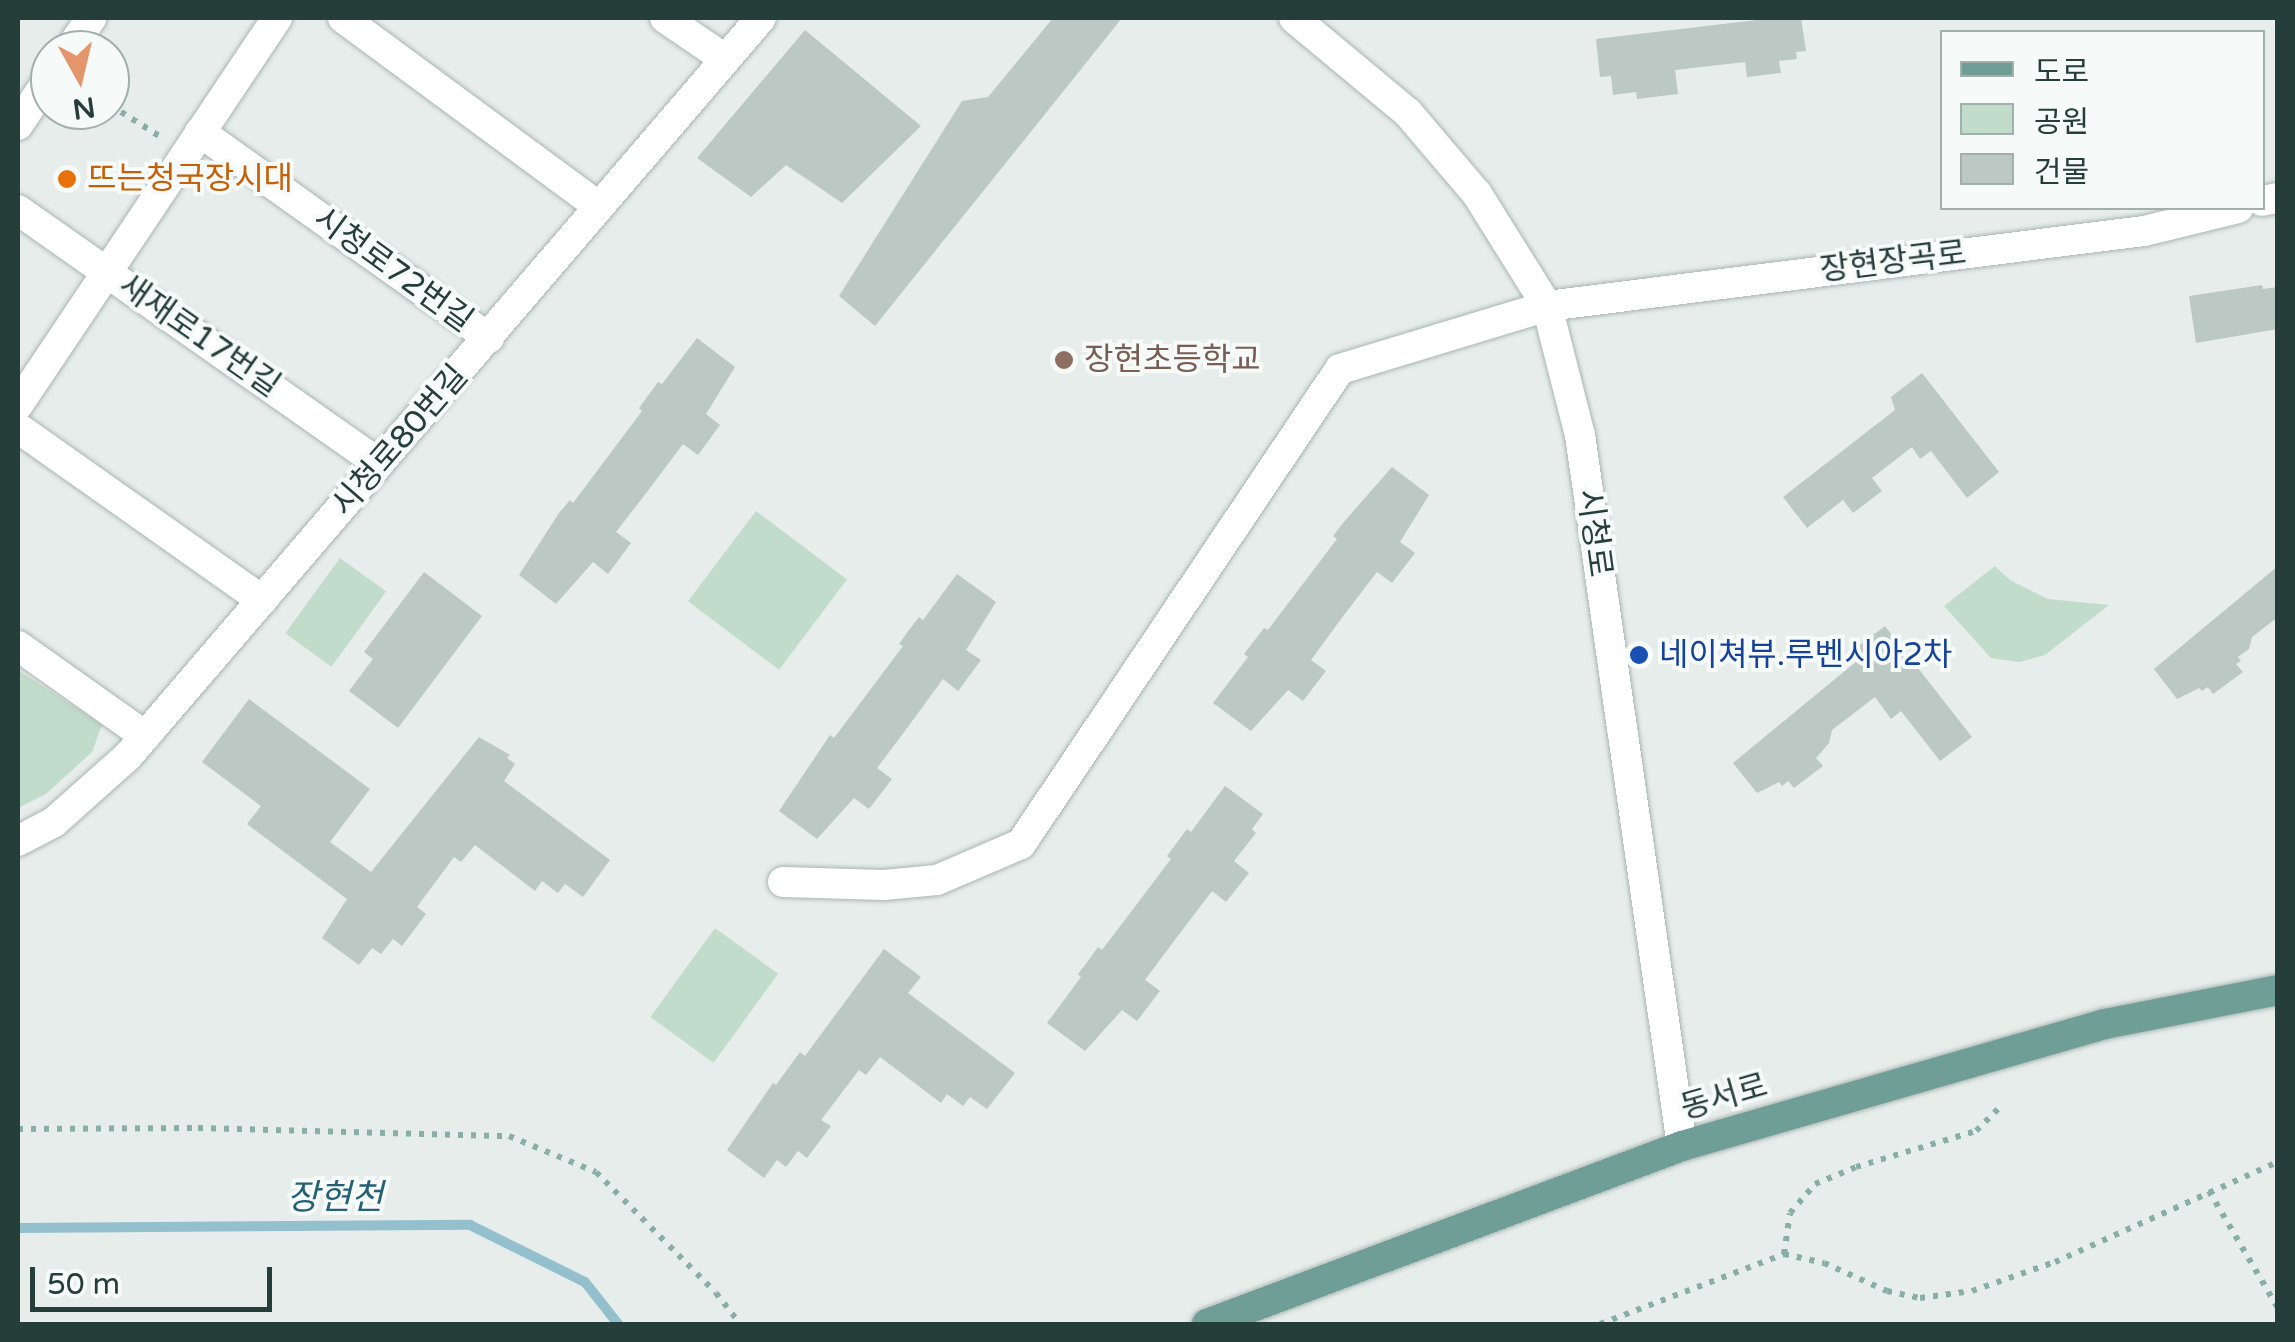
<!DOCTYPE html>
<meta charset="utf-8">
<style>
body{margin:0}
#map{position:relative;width:2295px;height:1342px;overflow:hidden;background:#e6edeb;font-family:"Varela Round","Noto Sans KR",sans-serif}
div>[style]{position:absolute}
.green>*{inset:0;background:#c1dccb;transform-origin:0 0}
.stream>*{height:10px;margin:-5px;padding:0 5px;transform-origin:5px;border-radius:5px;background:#94bfcd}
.building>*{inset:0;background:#bbc8c4}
.path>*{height:6px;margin-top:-3px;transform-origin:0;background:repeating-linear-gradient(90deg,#89aea6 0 5px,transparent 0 13px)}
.roads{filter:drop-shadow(0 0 2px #a9b5b2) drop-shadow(0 0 2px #a9b5b2)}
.minor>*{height:30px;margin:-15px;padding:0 15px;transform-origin:15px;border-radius:15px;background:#fff}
.major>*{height:30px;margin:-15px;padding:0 15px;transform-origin:15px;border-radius:15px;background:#6f9e97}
.dots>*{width:28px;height:28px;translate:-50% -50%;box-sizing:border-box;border:5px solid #f6faf8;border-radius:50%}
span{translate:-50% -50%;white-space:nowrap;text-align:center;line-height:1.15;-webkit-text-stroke:8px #f6faf8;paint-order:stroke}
.food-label{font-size:32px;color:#c56008}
.left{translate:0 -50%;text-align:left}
.street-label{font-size:32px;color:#263e3a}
.education-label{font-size:32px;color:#785e54}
.transit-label{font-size:32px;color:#164399}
.water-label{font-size:35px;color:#266075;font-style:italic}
.frame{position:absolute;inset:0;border:20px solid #263e3a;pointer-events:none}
.legend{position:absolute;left:1940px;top:30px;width:325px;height:180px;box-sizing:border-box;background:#f6faf8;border:2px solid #a3afac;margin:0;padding:12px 18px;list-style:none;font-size:30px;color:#263e3a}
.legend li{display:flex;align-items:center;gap:20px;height:50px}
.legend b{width:50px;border:2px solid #a3afac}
.north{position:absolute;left:30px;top:30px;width:100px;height:100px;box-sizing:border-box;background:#f6faf8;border:2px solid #a3afac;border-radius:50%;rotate:172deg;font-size:28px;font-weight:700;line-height:40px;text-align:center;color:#263e3a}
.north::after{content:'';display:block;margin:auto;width:35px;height:45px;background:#e5956c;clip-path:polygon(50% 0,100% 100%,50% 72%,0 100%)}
.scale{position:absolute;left:30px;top:1267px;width:242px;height:45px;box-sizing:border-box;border:5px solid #263e3a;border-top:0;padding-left:12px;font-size:30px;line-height:35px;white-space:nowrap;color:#263e3a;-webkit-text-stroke:8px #f6faf8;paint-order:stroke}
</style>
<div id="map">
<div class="green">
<div style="left:756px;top:511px;width:114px;height:113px;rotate:37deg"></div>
<div style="left:340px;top:558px;width:57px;height:93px;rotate:36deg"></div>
<div style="clip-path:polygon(1995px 566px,2010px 580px,2048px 599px,2109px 605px,2045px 655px,2019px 662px,1991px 658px,1944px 606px)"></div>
<div style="clip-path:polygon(18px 670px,102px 725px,92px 752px,46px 794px,18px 808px)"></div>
<div style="left:715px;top:928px;width:78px;height:110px;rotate:36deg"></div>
</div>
<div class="stream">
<div style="left:18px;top:1228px;width:452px;rotate:-0.4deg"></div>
<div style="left:470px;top:1225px;width:128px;rotate:26.4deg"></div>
<div style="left:585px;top:1282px;width:53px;rotate:51.8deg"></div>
</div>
<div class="building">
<div style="clip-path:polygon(1053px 18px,1122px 18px,875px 326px,839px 296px,962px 101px,988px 97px)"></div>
<div style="clip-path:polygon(1774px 18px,1801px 18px,1806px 51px,1796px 52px,1797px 59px,1779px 61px,1781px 73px,1747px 77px,1745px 62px,1675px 70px,1678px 94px,1637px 99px,1636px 92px,1613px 95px,1611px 76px,1600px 77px,1596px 39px)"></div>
<div style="clip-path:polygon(805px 30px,921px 126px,842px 203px,786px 165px,751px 197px,697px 158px)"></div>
<div style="clip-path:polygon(2262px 285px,2263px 289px,2278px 287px,2278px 329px,2196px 343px,2189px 296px)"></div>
<div style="clip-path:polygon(697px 338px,735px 367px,706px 414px,720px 425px,698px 455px,683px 444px,647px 492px,616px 532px,631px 543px,608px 574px,593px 562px,556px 604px,519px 575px,559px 513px,570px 500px,573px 503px,642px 411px,639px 408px,658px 382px,662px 384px)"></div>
<div style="clip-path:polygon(1922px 373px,1999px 472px,1967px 498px,1931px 451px,1920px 459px,1912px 447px,1872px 478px,1882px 491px,1853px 513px,1843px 500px,1807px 528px,1783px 497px,1895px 410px,1891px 397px)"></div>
<div style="clip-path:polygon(1392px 467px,1429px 495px,1400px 542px,1415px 553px,1392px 583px,1377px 572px,1341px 619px,1311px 660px,1326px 671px,1303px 701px,1288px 690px,1251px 731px,1213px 703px,1248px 657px,1244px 654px,1264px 628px,1268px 630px,1337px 539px,1333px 536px,1343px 523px)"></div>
<div style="clip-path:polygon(2278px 566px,2278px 617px,2252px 637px,2249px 649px,2238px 657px,2241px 661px,2236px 664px,2243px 672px,2213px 694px,2208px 687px,2202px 691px,2199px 688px,2177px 699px,2154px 669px)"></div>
<div style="clip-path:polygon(424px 572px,482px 616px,398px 728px,349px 691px,373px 659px,364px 652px)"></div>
<div style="clip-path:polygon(957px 574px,996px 602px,966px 650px,981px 660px,958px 691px,943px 679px,899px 739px,877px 768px,892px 779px,869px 809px,854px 798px,817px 839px,779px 811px,830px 735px,834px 738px,903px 646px,899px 644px,909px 630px,919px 617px,923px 620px)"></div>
<div style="clip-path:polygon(1885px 626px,1972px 737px,1940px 761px,1901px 711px,1891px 719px,1875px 697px,1832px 730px,1829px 743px,1816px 758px,1823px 766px,1794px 788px,1788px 781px,1782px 786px,1779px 782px,1757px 793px,1733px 763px,1863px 656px,1856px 648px)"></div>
<div style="clip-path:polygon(249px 699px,370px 789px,330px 842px,371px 872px,479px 737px,510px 755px,507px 758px,515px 764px,504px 781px,610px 860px,583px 897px,565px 884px,558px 893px,542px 881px,535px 891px,475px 845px,461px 862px,454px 857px,417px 907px,426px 914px,402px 946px,393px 939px,381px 954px,372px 948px,359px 965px,322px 938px,347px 899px,247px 824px,261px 806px,202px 762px)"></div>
<div style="clip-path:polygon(1225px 786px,1263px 814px,1252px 829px,1256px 833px,1234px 861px,1249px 873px,1226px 902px,1212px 891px,1174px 941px,1145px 980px,1160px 991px,1137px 1021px,1122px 1010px,1085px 1051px,1047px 1023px,1081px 977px,1078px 974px,1088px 961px,1098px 947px,1102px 950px,1171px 859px,1167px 856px,1187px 829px,1191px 832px)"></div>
<div style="clip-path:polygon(884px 949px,921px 977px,908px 993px,1015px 1073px,987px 1109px,970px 1097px,963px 1106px,947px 1094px,941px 1103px,880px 1057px,866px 1075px,859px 1070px,821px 1120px,831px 1126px,807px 1158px,798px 1151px,786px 1167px,777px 1160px,764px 1178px,727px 1150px,773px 1083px,776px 1085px,800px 1052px,805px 1056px)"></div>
</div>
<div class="path">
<div style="left:110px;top:105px;width:64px;rotate:32.2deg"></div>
<div style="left:18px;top:1129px;width:180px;rotate:-0.3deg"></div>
<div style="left:198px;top:1128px;width:311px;rotate:1.5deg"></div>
<div style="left:509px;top:1136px;width:94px;rotate:22.5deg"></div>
<div style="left:596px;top:1172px;width:170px;rotate:45.2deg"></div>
<div style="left:716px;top:1293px;width:39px;rotate:52deg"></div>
<div style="left:2209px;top:1191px;width:136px;rotate:59.5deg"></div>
<div style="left:1784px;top:1254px;width:41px;rotate:-81.7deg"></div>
<div style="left:1790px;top:1213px;width:38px;rotate:-49deg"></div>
<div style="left:1815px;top:1184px;width:44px;rotate:-22.5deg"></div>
<div style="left:1856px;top:1167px;width:125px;rotate:-16.7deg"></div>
<div style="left:1976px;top:1131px;width:37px;rotate:-45deg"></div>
<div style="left:1600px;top:1324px;width:197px;rotate:-20.8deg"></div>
<div style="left:1784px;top:1254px;width:41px;rotate:12.7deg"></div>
<div style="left:1824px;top:1263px;width:69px;rotate:24deg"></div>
<div style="left:1887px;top:1291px;width:34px;rotate:12deg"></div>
<div style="left:1920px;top:1298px;width:52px;rotate:-7.7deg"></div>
<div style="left:1972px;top:1291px;width:88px;rotate:-19.3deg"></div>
<div style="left:2055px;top:1262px;width:244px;rotate:-24.2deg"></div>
</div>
<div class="roads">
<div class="minor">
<div style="left:343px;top:18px;width:318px;rotate:36.4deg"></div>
<div style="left:665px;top:18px;width:73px;rotate:34.3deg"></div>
<div style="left:1294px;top:18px;width:148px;rotate:39.8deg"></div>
<div style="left:1408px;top:113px;width:106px;rotate:49.6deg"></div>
<div style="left:1477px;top:194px;width:132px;rotate:58deg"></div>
<div style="left:1547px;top:306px;width:133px;rotate:75.7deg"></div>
<div style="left:1580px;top:435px;width:718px;rotate:81.84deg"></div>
<div style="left:69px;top:50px;width:39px;rotate:-55deg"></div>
<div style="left:18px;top:125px;width:58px;rotate:-56.3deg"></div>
<div style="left:200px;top:132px;width:355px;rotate:35.5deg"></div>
<div style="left:2262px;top:201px;width:16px;rotate:-11deg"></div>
<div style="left:18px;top:210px;width:441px;rotate:35.1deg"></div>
<div style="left:18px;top:405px;width:466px;rotate:-56.2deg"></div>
<div style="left:18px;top:428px;width:299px;rotate:35.2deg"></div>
<div style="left:18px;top:646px;width:156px;rotate:35.3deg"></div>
<div style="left:18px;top:841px;width:41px;rotate:-27.8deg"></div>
<div style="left:54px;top:822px;width:99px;rotate:-41.7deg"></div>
<div style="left:128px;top:756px;width:972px;rotate:-49.38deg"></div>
<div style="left:783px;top:882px;width:101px;rotate:1.7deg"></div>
<div style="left:884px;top:885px;width:53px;rotate:-5.4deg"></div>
<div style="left:937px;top:880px;width:91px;rotate:-23.2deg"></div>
<div style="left:1021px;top:844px;width:572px;rotate:-56.12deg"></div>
<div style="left:1340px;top:369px;width:216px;rotate:-16.9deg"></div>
<div style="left:1547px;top:306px;width:602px;rotate:-7.16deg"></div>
<div style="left:2144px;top:231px;width:97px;rotate:-13.7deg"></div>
</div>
<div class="major">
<div style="left:1207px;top:1324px;width:507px;rotate:-20.54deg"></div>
<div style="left:1682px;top:1146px;width:440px;rotate:-16.1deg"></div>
<div style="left:2105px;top:1024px;width:176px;rotate:-11.1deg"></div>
</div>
</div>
<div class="dots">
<div style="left:67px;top:179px;background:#e8710a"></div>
<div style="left:1064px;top:360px;background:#8d6e63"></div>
<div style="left:1639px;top:655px;background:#1a4fb4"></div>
</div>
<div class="food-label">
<span class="left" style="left:87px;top:179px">뜨는청국장시대</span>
</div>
<div class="street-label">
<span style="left:1893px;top:262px;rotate:-7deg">장현장곡로</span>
<span style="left:393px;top:270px;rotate:36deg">시청로72번길</span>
<span style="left:199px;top:336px;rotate:35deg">새재로17번길</span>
<span style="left:400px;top:441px;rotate:-49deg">시청로80번길</span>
<span style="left:1594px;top:533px;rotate:82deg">시청로</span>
<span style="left:1724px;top:1097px;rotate:-16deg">동서로</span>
</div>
<div class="education-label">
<span class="left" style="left:1084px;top:360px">장현초등학교</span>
</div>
<div class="transit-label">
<span class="left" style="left:1659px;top:655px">네이쳐뷰.루벤시아2차</span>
</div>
<div class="water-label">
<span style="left:335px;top:1198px">장현천</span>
</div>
<div class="frame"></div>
<ul class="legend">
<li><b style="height:12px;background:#6f9e97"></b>도로</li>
<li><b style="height:28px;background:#c1dccb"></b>공원</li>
<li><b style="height:28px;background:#bbc8c4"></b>건물</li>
</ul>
<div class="north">N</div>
<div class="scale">50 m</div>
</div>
